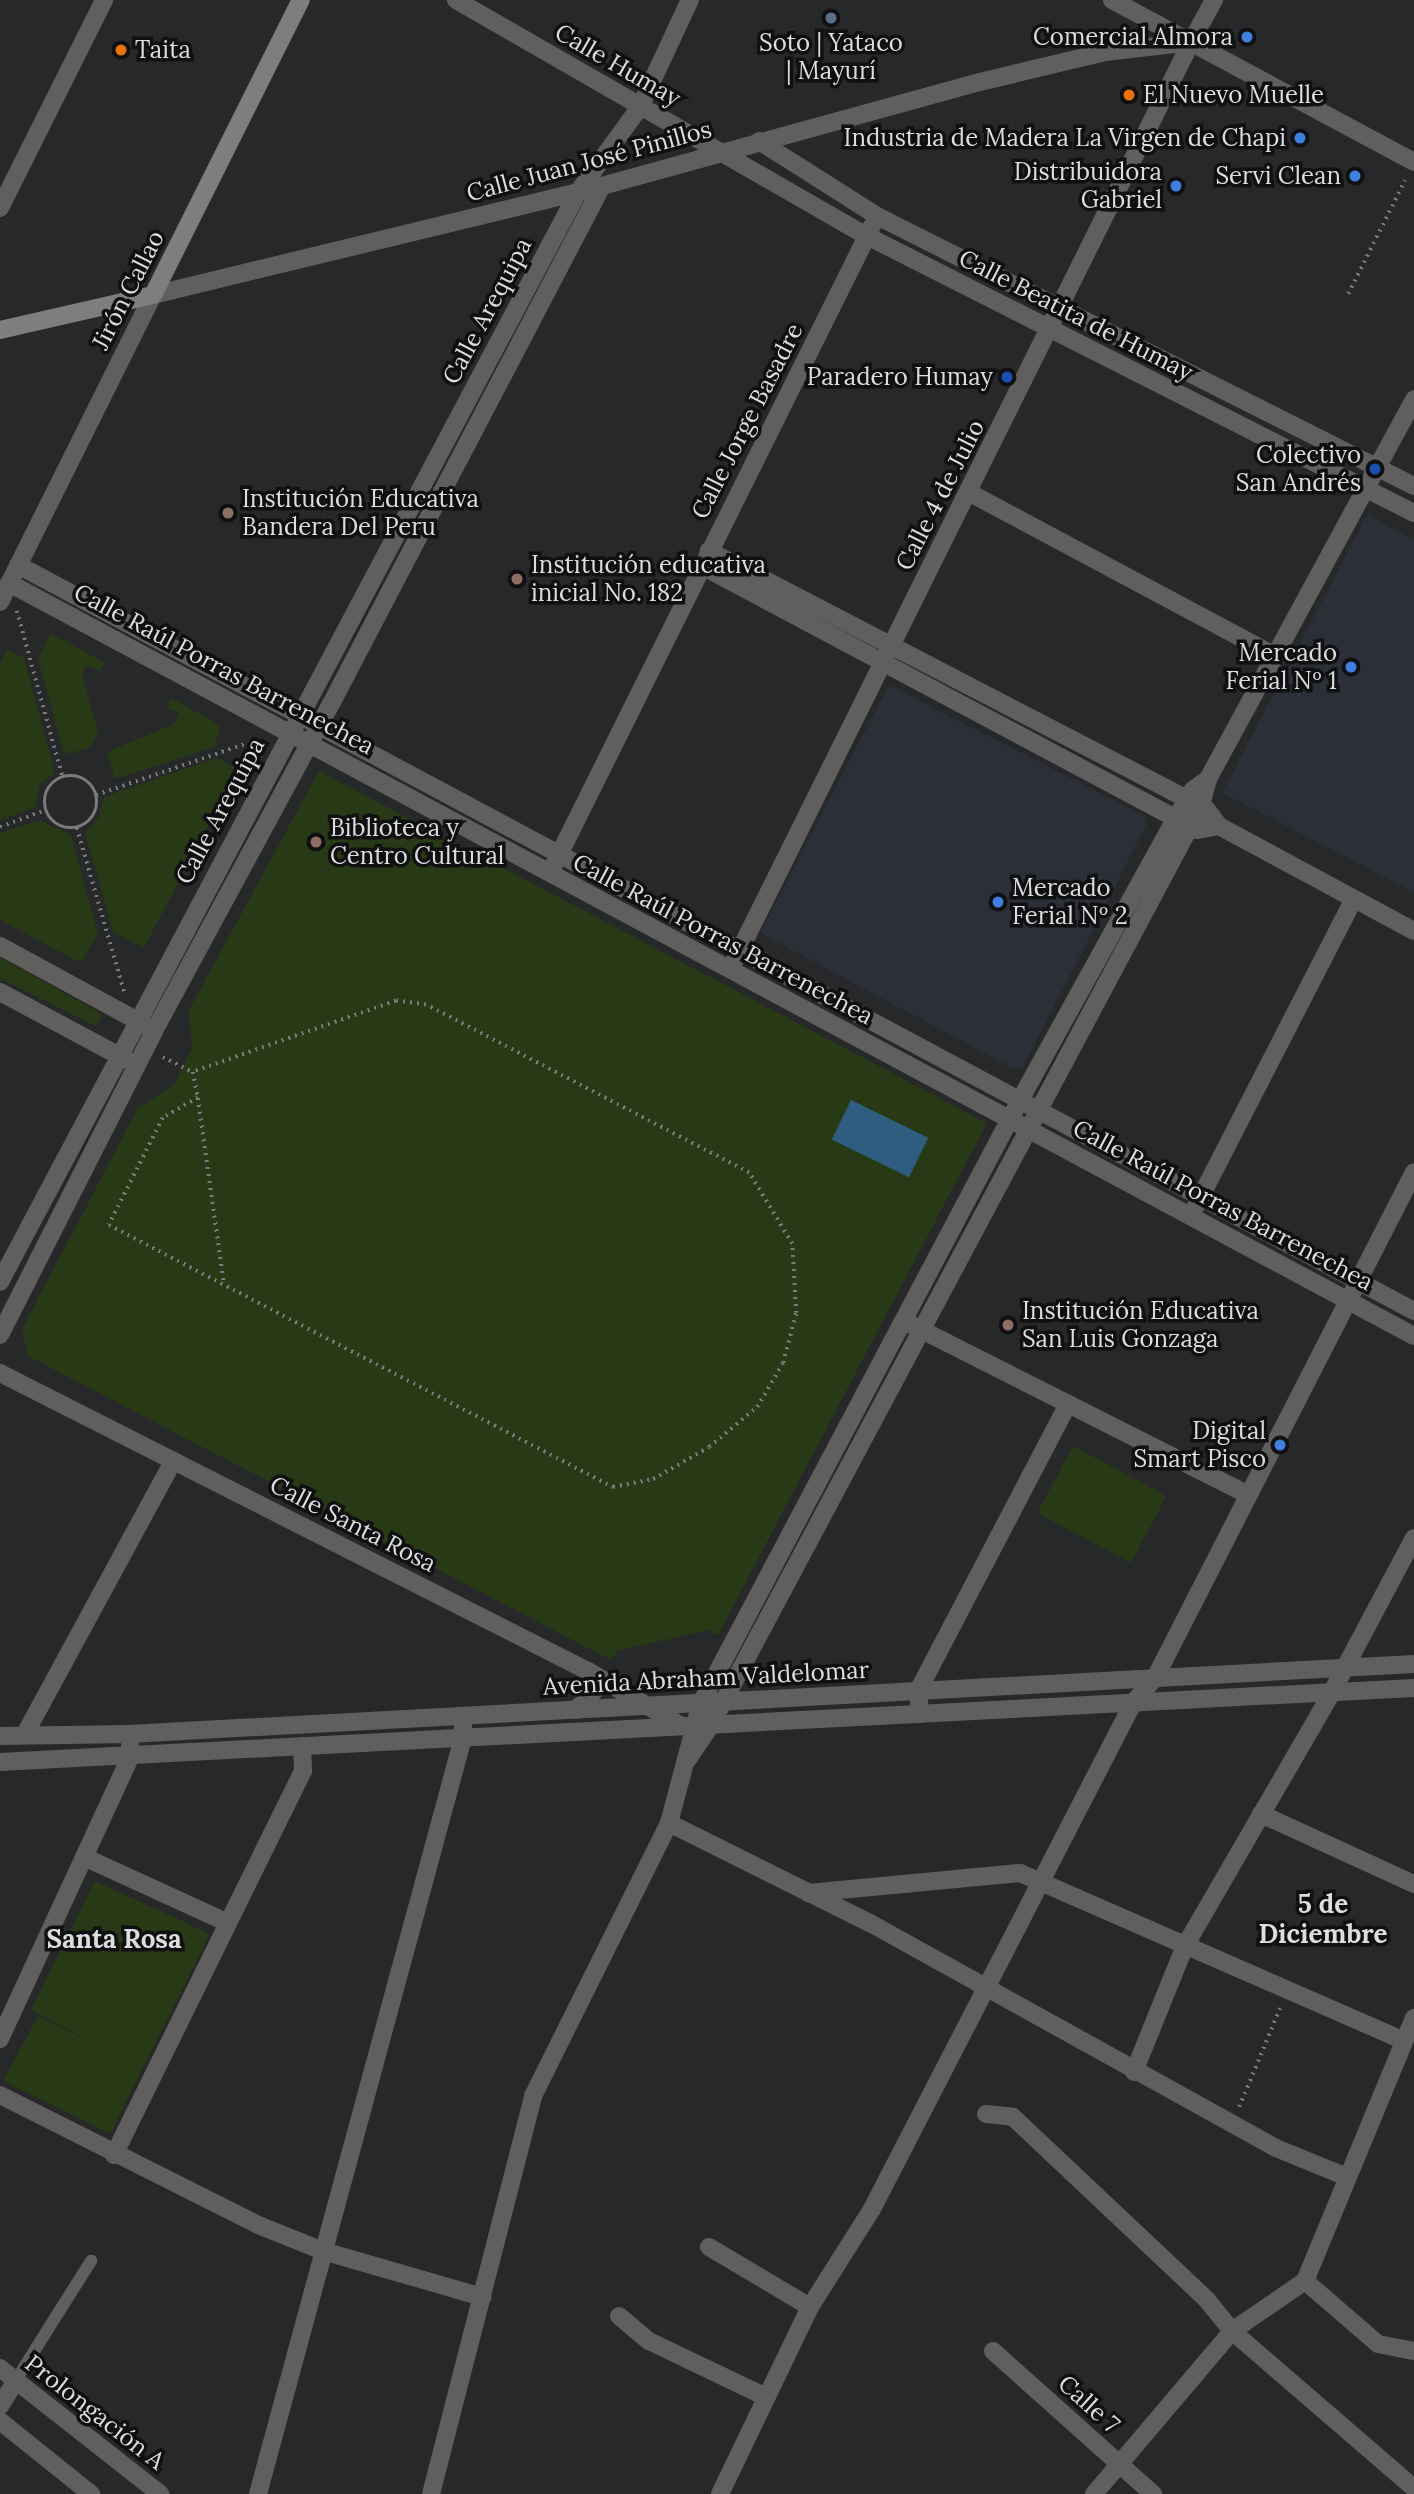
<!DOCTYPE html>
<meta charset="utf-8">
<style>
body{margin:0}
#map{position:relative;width:1414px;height:2494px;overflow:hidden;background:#26282a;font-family:Lora,serif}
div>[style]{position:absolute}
.built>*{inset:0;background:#2b2f37}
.green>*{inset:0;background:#283915;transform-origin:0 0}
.water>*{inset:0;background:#2f5d7f;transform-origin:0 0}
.path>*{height:3.5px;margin-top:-1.75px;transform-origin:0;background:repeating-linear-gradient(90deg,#7a7b7d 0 2px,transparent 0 7px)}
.path>.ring{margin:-1.75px;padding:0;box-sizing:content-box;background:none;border:3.5px solid #7a7b7d;border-radius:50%}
.service>*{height:12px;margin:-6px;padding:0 6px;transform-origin:6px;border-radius:6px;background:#605f5e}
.pedestrian>*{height:18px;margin:-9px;padding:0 9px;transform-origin:9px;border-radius:9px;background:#605f5e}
.minor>*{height:18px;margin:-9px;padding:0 9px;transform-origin:9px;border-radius:9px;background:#605f5e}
.tertiary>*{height:18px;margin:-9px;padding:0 9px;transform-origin:9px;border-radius:9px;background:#605f5e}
.secondary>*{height:18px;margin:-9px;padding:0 9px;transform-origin:9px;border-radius:9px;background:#7f7e7c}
.dots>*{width:19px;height:19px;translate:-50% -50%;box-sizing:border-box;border:4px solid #101012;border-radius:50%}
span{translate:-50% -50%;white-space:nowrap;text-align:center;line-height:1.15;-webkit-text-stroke:7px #101012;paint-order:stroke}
.poi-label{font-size:24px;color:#dcdddf}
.right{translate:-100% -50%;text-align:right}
.left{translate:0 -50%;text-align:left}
.street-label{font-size:24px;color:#dcdddf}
.neighbourhood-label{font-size:26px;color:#dcdddf;font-weight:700}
</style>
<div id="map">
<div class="built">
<div style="clip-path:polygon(1367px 515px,1414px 540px,1414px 892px,1222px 793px)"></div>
<div style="clip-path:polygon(889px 685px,1145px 816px,1147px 824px,1023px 1067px,1014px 1069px,760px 933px)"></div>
</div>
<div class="green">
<div style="clip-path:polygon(51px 633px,105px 663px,100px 671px,87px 665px,82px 674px,98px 732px,90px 748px,64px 754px,38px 659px)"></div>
<div style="clip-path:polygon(7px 649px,24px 658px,55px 773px,40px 784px,36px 807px,0 820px,0 664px)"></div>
<div style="clip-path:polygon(171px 698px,220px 725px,215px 747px,115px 779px,107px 752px,174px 724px,179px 713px,166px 707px)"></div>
<div style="clip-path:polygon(216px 758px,238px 769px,144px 948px,113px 932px,85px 833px,98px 818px,104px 797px)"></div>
<div style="clip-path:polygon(319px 771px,987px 1123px,718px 1635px,708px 1630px,617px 1651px,611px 1660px,28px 1356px,22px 1329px,138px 1108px,174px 1085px,192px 1048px,189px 1010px)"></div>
<div style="clip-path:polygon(39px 820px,71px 835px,98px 934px,81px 963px,0 920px,0 833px)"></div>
<div style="clip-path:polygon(0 957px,98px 1012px,101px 1017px,95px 1026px,0 978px)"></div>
<div style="left:1073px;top:1446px;width:106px;height:76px;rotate:28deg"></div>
<div style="clip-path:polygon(95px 1881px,210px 1934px,110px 2134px,3px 2081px,38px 2016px,100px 2047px,31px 2010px)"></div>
</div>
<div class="water">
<div style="left:851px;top:1100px;width:86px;height:44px;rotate:26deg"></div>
</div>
<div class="path">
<div style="left:1348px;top:294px;width:127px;rotate:-63.4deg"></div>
<div style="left:17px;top:611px;width:173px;rotate:74.6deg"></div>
<div class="ring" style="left:45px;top:776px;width:48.5px;height:48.5px"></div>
<div style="left:96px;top:795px;width:173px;rotate:-18.9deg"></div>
<div style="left:0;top:827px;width:49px;rotate:-20.3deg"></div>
<div style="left:77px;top:828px;width:173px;rotate:73.9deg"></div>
<div style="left:163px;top:1057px;width:34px;rotate:27deg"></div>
<div style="left:198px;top:1098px;width:40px;rotate:150.3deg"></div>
<div style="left:163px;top:1118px;width:120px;rotate:116.8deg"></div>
<div style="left:109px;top:1225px;width:568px;rotate:27.47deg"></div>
<div style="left:613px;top:1487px;width:41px;rotate:-11.3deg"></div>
<div style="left:653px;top:1479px;width:64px;rotate:-29.7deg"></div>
<div style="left:709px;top:1447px;width:62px;rotate:-39.8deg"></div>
<div style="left:757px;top:1407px;width:51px;rotate:-59.4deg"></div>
<div style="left:783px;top:1363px;width:52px;rotate:-75.4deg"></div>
<div style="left:796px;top:1313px;width:69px;rotate:-93.3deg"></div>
<div style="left:792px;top:1244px;width:83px;rotate:-121.2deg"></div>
<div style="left:749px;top:1173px;width:364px;rotate:-152.5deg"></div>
<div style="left:426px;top:1005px;width:30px;rotate:-172deg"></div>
<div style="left:396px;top:1001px;width:215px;rotate:160.7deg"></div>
<div style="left:193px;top:1072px;width:26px;rotate:79deg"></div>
<div style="left:198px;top:1098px;width:188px;rotate:82deg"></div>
<div style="left:1239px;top:2107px;width:107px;rotate:-67.5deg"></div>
</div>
<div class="service">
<div style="left:16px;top:2380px;width:141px;rotate:-57.8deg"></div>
</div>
<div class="pedestrian">
<div style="left:0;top:208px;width:233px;rotate:-63.4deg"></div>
<div style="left:25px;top:1734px;width:311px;rotate:-61.5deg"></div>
</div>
<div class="minor">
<div style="left:456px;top:0;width:474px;rotate:29.9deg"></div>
<div style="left:867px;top:236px;width:613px;rotate:26.86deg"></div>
<div style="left:1112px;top:0;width:343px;rotate:28.2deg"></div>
<div style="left:759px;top:141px;width:140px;rotate:32.4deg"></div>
<div style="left:877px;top:216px;width:601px;rotate:26.69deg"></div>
<div style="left:970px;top:493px;width:348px;rotate:28.1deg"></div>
<div style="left:18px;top:565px;width:1583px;rotate:28.12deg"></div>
<div style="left:702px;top:566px;width:553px;rotate:28.05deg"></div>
<div style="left:1190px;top:826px;width:8px;rotate:30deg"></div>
<div style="left:1197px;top:830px;width:22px;rotate:-10deg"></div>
<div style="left:1219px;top:826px;width:21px;rotate:-127deg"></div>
<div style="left:1206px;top:809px;width:21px;rotate:-152deg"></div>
<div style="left:1187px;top:799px;width:539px;rotate:-152.58deg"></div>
<div style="left:9px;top:583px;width:1594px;rotate:28.19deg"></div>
<div style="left:0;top:602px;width:343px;rotate:-63.5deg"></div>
<div style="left:1208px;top:779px;width:432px;rotate:-61.5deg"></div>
<div style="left:1219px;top:826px;width:221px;rotate:28.3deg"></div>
<div style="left:554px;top:865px;width:714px;rotate:-63.54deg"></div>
<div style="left:0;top:946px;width:165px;rotate:28.6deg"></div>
<div style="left:735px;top:960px;width:1025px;rotate:-63.58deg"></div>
<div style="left:0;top:992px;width:144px;rotate:28.2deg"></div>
<div style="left:1195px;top:1208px;width:346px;rotate:-62.8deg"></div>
<div style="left:0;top:1282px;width:1234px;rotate:-62.06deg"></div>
<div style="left:578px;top:192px;width:105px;rotate:-53.9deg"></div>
<div style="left:640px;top:107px;width:118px;rotate:-65deg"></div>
<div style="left:910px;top:1324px;width:379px;rotate:26.8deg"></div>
<div style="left:0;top:1335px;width:341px;rotate:-63.1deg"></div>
<div style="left:154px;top:1031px;width:372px;rotate:-61.6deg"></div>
<div style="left:331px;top:704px;width:585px;rotate:-62.38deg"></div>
<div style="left:0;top:1373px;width:659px;rotate:26.88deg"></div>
<div style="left:588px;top:1671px;width:107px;rotate:30.4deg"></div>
<div style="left:920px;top:1714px;width:23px;rotate:-95deg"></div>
<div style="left:918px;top:1691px;width:324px;rotate:-62.4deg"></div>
<div style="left:1261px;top:1814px;width:168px;rotate:24.6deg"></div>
<div style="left:669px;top:1823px;width:225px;rotate:26.5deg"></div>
<div style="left:870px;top:1923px;width:464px;rotate:29deg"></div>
<div style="left:1276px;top:2148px;width:77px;rotate:22.2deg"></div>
<div style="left:84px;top:1857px;width:158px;rotate:24.6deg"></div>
<div style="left:808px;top:1893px;width:213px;rotate:-5.4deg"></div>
<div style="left:1020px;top:1873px;width:419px;rotate:23.6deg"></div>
<div style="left:0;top:2039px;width:313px;rotate:-65.2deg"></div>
<div style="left:131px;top:1755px;width:21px;rotate:-95deg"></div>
<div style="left:1134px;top:2072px;width:136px;rotate:-68deg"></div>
<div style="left:1185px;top:1946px;width:293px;rotate:-59.9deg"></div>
<div style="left:1332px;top:1692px;width:174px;rotate:-62deg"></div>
<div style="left:0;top:2095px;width:287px;rotate:26.7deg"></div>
<div style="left:256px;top:2224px;width:72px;rotate:21.9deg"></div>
<div style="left:323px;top:2251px;width:166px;rotate:16.1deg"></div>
<div style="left:986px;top:2114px;width:27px;rotate:6deg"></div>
<div style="left:1013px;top:2117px;width:267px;rotate:43.3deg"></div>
<div style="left:1207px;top:2300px;width:40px;rotate:51deg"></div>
<div style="left:1232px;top:2331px;width:240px;rotate:40.8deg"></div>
<div style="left:114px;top:2155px;width:428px;rotate:-63.8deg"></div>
<div style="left:303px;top:1771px;width:25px;rotate:-92deg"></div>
<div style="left:709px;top:2247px;width:117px;rotate:30.7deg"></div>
<div style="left:1305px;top:2281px;width:96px;rotate:40.8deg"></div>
<div style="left:1378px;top:2344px;width:37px;rotate:11deg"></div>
<div style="left:619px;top:2316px;width:39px;rotate:40deg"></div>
<div style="left:649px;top:2341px;width:127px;rotate:25.6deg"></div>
<div style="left:993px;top:2351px;width:215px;rotate:41.8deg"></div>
<div style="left:0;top:2368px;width:204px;rotate:38.2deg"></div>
<div style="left:0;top:2406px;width:31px;rotate:-58deg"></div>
<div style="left:0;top:2421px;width:117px;rotate:38.7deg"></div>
<div style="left:258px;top:2494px;width:783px;rotate:-74.83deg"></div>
<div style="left:463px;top:1738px;width:22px;rotate:-90deg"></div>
<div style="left:431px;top:2494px;width:411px;rotate:-75.6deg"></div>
<div style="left:533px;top:2096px;width:305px;rotate:-63.5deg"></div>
<div style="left:669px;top:1823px;width:124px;rotate:-75.1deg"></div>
<div style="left:701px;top:1703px;width:680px;rotate:-62.12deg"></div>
<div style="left:1019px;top:1102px;width:325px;rotate:-61.1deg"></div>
<div style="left:1176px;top:818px;width:33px;rotate:-59deg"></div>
<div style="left:1193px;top:790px;width:19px;rotate:-36deg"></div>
<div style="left:1208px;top:779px;width:28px;rotate:105deg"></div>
<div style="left:1201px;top:806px;width:1041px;rotate:118.07deg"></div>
<div style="left:711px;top:1725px;width:41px;rotate:124.1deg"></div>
<div style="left:720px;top:2494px;width:208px;rotate:-64.3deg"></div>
<div style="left:810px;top:2307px;width:116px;rotate:-57.7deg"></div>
<div style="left:872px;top:2209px;width:569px;rotate:-62.71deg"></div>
<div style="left:1133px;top:1703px;width:33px;rotate:-49deg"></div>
<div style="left:1155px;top:1678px;width:568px;rotate:-62.89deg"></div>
<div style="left:1094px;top:2494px;width:214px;rotate:-49.7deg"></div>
<div style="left:1232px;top:2331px;width:88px;rotate:-34.4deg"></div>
<div style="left:1305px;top:2281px;width:285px;rotate:-67.5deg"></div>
</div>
<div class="tertiary">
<div style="left:153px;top:295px;width:462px;rotate:-13.6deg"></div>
<div style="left:602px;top:186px;width:392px;rotate:-15.4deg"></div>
<div style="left:980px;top:82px;width:129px;rotate:-13.5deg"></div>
<div style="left:1105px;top:52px;width:87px;rotate:-6.6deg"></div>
<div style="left:1191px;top:42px;width:48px;rotate:-61.3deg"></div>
<div style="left:576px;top:1710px;width:28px;rotate:-46deg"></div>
<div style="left:595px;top:1690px;width:20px;rotate:-110deg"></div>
<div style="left:0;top:1736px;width:129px;rotate:-0.9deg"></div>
<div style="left:129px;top:1734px;width:1287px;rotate:-3.12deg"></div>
<div style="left:0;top:1762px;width:1416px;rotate:-3deg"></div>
</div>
<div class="secondary">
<div style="left:0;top:330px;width:157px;rotate:-12.9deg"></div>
<div style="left:153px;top:295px;width:330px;rotate:-63.4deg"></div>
</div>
<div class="dots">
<div style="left:831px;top:18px;background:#5c6f8a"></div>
<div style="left:1247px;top:37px;background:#3f7fe0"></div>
<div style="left:121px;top:50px;background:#e8710a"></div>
<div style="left:1129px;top:95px;background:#e8710a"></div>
<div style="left:1300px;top:138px;background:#3f7fe0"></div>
<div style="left:1355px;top:176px;background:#3f7fe0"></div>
<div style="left:1176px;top:186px;background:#3f7fe0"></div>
<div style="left:1007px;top:377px;background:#1a4fb4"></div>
<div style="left:1375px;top:469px;background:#1a4fb4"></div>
<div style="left:228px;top:513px;background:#8d6e63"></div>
<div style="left:517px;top:579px;background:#8d6e63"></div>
<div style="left:1351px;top:667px;background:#3f7fe0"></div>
<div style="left:316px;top:842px;background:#8d6e63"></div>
<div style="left:998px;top:902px;background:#3f7fe0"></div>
<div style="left:1008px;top:1325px;background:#8d6e63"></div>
<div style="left:1280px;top:1445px;background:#3f7fe0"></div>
</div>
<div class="poi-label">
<span class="right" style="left:1233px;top:37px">Comercial Almora</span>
<span style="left:831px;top:57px">Soto | Yataco<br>| Mayurí</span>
<span class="left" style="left:135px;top:50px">Taita</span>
<span class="left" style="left:1143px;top:95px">El Nuevo Muelle</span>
<span class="right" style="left:1286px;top:138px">Industria de Madera La Virgen de Chapi</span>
<span class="right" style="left:1162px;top:186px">Distribuidora<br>Gabriel</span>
<span class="right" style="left:1341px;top:176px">Servi Clean</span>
<span class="right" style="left:993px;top:377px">Paradero Humay</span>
<span class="right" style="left:1361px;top:469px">Colectivo<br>San Andrés</span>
<span class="left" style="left:242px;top:513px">Institución Educativa<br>Bandera Del Peru</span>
<span class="left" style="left:531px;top:579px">Institución educativa<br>inicial No. 182</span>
<span class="right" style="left:1337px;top:667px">Mercado<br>Ferial Nº 1</span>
<span class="left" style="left:330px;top:842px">Biblioteca y<br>Centro Cultural</span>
<span class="left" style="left:1012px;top:902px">Mercado<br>Ferial Nº 2</span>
<span class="left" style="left:1022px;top:1325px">Institución Educativa<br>San Luis Gonzaga</span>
<span class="right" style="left:1266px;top:1445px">Digital<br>Smart Pisco</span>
</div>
<div class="street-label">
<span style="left:618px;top:65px;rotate:30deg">Calle Humay</span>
<span style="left:589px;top:161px;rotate:-15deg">Calle Juan José Pinillos</span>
<span style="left:128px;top:290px;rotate:-63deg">Jirón Callao</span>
<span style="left:487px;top:311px;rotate:-62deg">Calle Arequipa</span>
<span style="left:1076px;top:315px;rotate:27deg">Calle Beatita de Humay</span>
<span style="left:747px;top:421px;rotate:-63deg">Calle Jorge Basadre</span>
<span style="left:940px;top:495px;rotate:-63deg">Calle 4 de Julio</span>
<span style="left:224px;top:669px;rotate:28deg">Calle Raúl Porras Barrenechea</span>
<span style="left:220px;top:811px;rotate:-62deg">Calle Arequipa</span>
<span style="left:723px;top:939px;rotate:28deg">Calle Raúl Porras Barrenechea</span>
<span style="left:1223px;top:1205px;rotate:28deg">Calle Raúl Porras Barrenechea</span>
<span style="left:353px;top:1524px;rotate:27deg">Calle Santa Rosa</span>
<span style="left:706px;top:1678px;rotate:-3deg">Avenida Abraham Valdelomar</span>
<span style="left:1089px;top:2404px;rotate:42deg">Calle 7</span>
<span style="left:95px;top:2412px;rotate:38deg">Prolongación A</span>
</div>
<div class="neighbourhood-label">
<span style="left:1323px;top:1919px">5 de<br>Diciembre</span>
<span style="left:114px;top:1939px">Santa Rosa</span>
</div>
</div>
